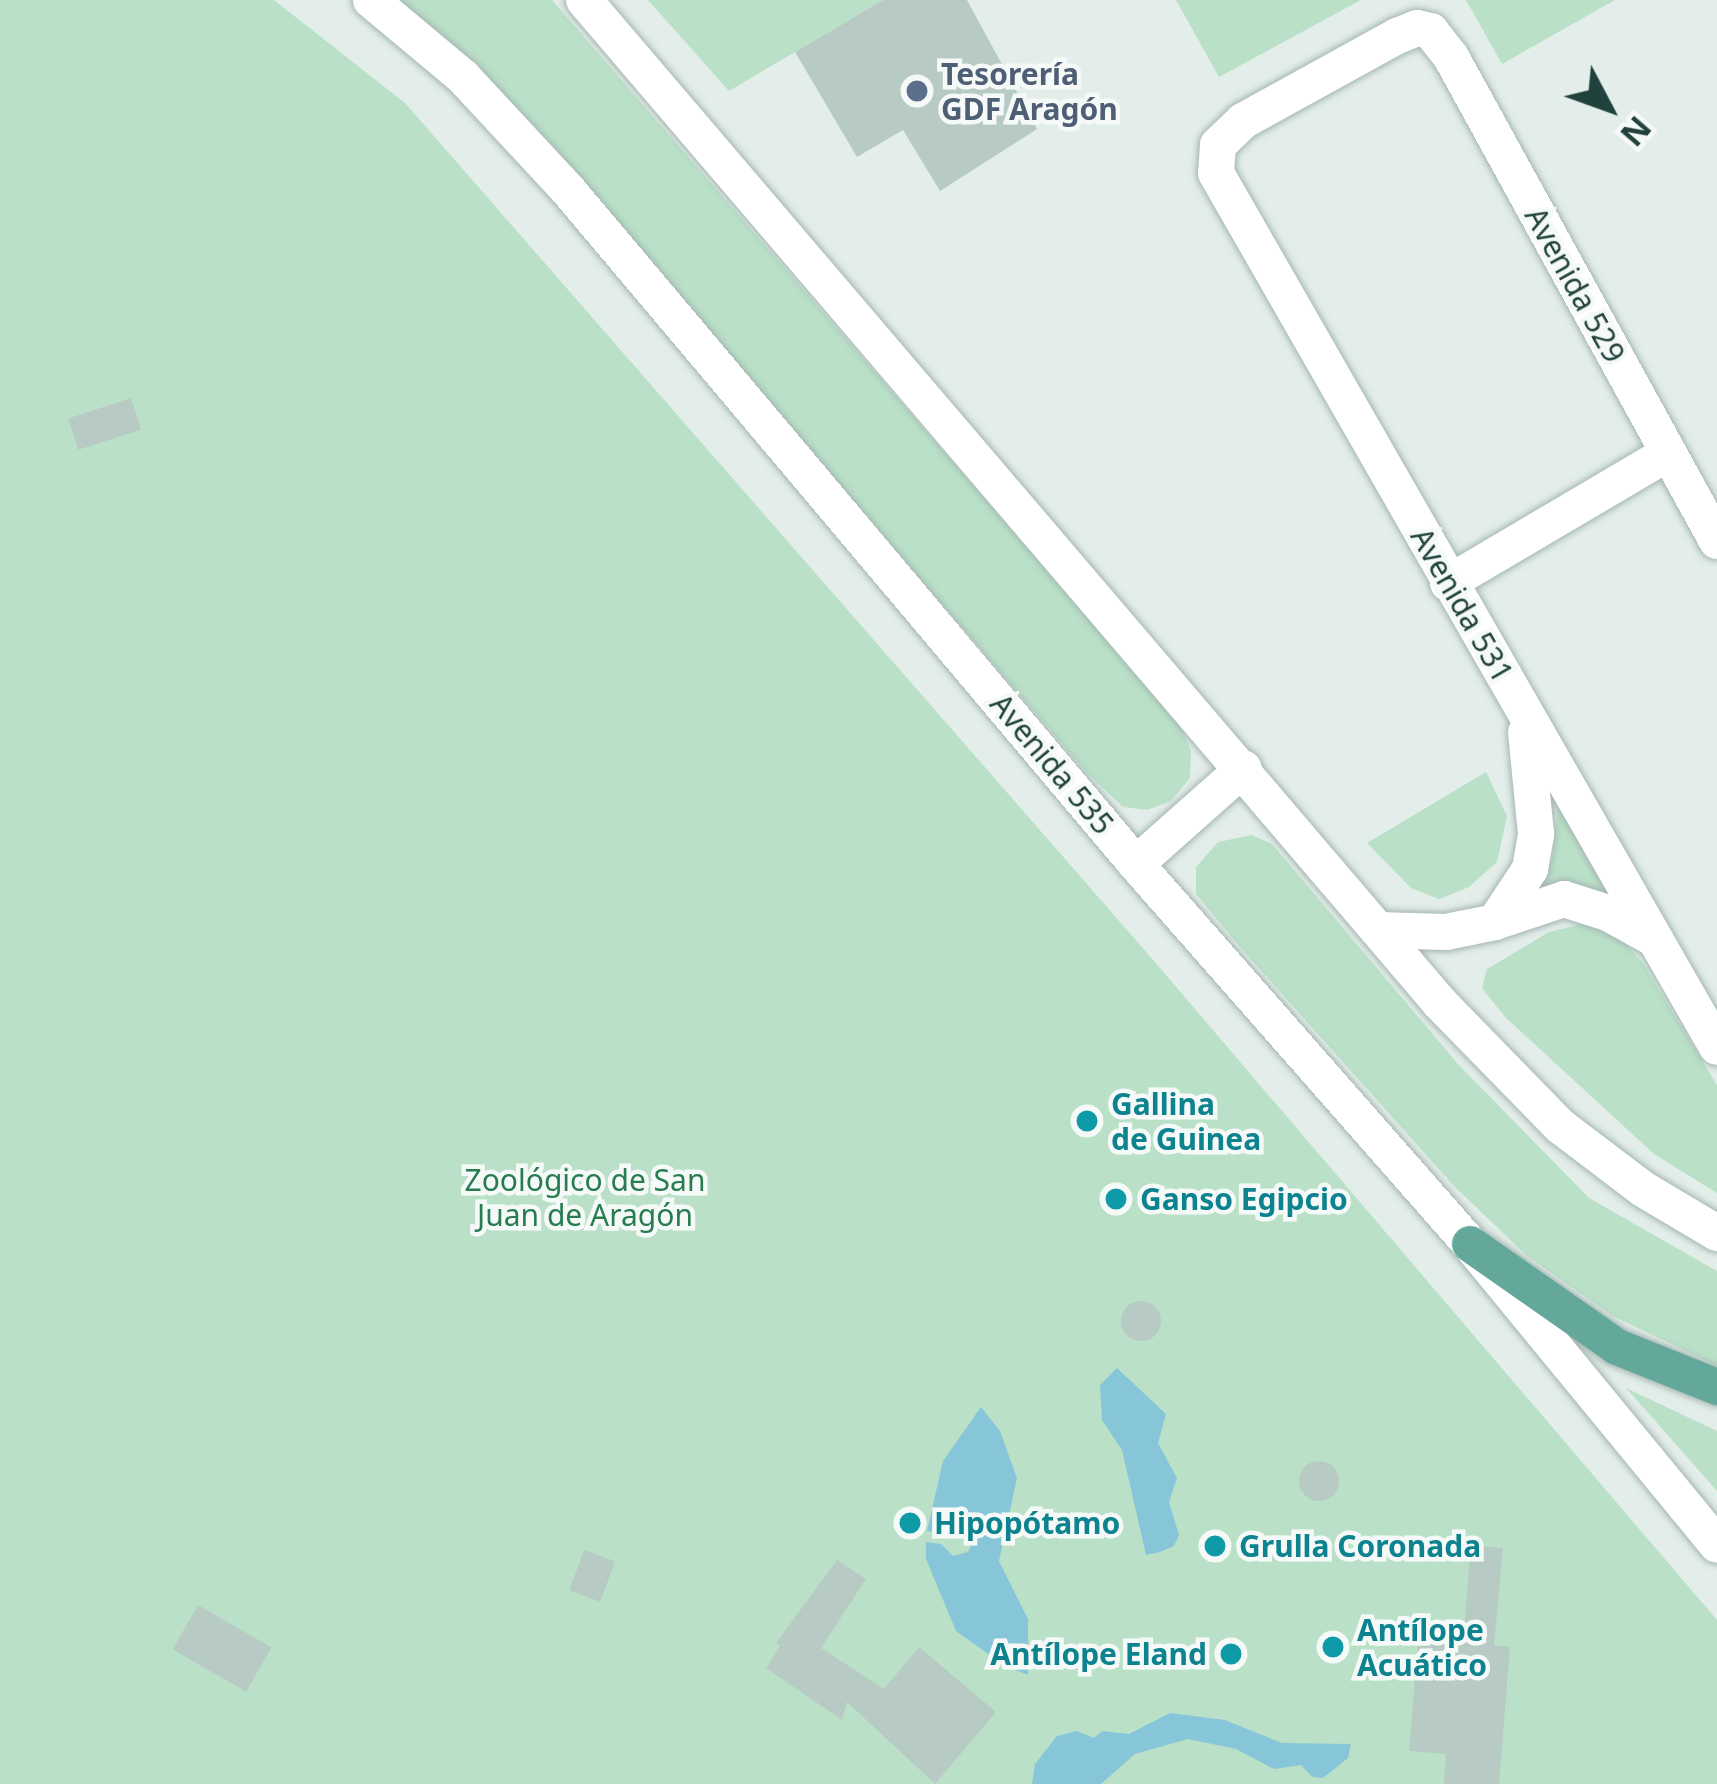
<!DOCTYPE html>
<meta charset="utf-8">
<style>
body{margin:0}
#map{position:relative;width:1717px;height:1784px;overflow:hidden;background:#e3eeea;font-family:"Noto Sans",sans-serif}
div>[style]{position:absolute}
.green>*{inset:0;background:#bae1c8}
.water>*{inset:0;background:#87c6d8}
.building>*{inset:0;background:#b8cac4;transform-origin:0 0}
.round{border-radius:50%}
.roads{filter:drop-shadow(0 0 3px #a5b7b2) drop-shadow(0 0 3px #a5b7b2)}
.street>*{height:36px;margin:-18px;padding:0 18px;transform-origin:18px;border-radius:18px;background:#fff}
.secondary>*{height:36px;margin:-18px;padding:0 18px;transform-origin:18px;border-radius:18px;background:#fff}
.primary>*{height:36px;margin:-18px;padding:0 18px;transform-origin:18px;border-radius:18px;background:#64a89c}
.dots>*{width:33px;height:33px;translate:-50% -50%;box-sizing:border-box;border:6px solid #f5faf8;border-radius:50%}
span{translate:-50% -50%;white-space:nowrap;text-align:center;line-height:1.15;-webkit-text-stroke:9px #f5faf8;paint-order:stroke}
.service-label{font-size:30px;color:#4e5e75;font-weight:700}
.left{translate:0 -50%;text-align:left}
.street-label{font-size:30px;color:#21423c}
.culture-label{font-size:30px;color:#0d838f;font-weight:700}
.right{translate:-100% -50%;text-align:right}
.park-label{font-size:30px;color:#277d4f}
.north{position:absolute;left:1549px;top:48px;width:120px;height:120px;-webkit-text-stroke:9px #f5faf8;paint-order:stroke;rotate:131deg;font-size:33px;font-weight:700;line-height:48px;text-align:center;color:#21423c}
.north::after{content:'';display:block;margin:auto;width:42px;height:54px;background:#21423c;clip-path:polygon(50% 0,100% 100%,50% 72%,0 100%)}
</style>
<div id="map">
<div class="green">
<div style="clip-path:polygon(0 0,274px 0,405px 103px,1148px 954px,1717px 1620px,1717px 1784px,0 1784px)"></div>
<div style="clip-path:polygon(397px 0,552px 0,1180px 724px,1191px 751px,1190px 778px,1171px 801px,1147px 810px,1123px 807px,1087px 773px,519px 111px)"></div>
<div style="clip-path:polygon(648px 0,883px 0,729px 91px)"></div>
<div style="clip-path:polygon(1176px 0,1361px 0,1219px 77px)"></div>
<div style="clip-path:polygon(1466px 0,1615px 0,1502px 64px)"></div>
<div style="clip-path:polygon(1486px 772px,1507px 816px,1497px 862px,1469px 887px,1439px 899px,1411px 888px,1367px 843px)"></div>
<div style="clip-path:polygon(1558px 806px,1616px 898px,1568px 887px,1533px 892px,1552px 860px)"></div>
<div style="clip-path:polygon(1252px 835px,1272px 844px,1458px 1064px,1589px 1198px,1717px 1271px,1717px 1366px,1611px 1315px,1526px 1255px,1454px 1186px,1239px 946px,1196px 894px,1196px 867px,1218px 842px)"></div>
<div style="clip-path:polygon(1578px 925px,1597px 925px,1619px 937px,1642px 962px,1717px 1085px,1717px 1193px,1654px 1154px,1505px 1017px,1482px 988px,1487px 969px,1549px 932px)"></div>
<div style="clip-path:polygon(1626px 1388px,1717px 1431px,1717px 1491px)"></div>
</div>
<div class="water">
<div style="clip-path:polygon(1117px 1368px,1166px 1414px,1158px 1443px,1177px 1478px,1169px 1502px,1179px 1535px,1174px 1546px,1160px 1552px,1146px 1555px,1122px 1450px,1102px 1420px,1100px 1385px)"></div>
<div style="clip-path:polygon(981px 1407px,1000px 1431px,1017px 1478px,999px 1561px,1028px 1619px,1028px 1675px,1005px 1666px,956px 1631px,926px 1559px,926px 1542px,941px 1544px,953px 1556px,968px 1552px,973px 1540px,959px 1524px,949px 1524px,939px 1533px,927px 1531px,943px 1461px)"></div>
<div style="clip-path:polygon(1170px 1713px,1225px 1720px,1282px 1743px,1351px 1744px,1348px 1758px,1323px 1778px,1312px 1777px,1301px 1765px,1274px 1769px,1236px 1749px,1188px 1739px,1135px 1754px,1101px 1784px,1032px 1784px,1035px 1764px,1057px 1736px,1077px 1731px,1094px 1738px,1102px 1731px,1129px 1734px)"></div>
</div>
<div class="building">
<div style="clip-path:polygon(883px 0,967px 0,1037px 129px,940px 191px,903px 130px,857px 157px,795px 52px)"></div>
<div style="left:131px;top:398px;width:33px;height:66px;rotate:72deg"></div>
<div class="round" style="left:1121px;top:1301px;width:40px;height:40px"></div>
<div class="round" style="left:1299px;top:1461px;width:40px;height:40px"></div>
<div style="clip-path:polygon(1471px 1545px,1503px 1548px,1494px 1645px,1510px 1647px,1499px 1784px,1444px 1784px,1446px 1754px,1409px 1751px,1418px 1640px,1463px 1643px)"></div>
<div style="left:584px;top:1550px;width:33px;height:43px;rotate:20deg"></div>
<div style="clip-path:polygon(837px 1560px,866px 1579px,821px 1648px,884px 1689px,919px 1647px,996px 1712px,935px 1784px,847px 1702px,842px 1720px,766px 1668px,780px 1646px,776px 1643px)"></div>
<div style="left:198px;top:1605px;width:85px;height:51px;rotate:30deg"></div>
</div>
<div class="roads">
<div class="street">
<div style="left:1717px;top:541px;width:552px;rotate:-118.79deg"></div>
<div style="left:1451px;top:57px;width:33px;rotate:-128deg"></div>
<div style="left:1431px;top:31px;width:14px;rotate:-168deg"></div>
<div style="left:1417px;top:28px;width:22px;rotate:158deg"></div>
<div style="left:1397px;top:36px;width:176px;rotate:151.1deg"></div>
<div style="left:1243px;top:121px;width:35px;rotate:136deg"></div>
<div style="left:1218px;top:145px;width:28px;rotate:94deg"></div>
<div style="left:1216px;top:173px;width:1007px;rotate:60.18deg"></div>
<div style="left:1448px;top:583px;width:254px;rotate:-30.5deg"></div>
<div style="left:1495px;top:922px;width:73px;rotate:-18.4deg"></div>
<div style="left:1564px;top:899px;width:46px;rotate:17.7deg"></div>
<div style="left:1608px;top:913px;width:51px;rotate:29.1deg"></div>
<div style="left:1378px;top:930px;width:68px;rotate:1.7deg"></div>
<div style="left:1446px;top:932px;width:50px;rotate:-11.5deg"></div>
<div style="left:1495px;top:922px;width:64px;rotate:-56.6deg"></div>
<div style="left:1530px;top:869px;width:36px;rotate:-80deg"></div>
<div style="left:1536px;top:834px;width:102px;rotate:-95.6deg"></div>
</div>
<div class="secondary">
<div style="left:371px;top:0;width:120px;rotate:39.9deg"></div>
<div style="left:463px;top:77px;width:154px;rotate:47.1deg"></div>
<div style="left:568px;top:190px;width:881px;rotate:49.88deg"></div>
<div style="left:1136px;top:864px;width:506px;rotate:48.69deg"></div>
<div style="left:1470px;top:1244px;width:389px;rotate:50.6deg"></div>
<div style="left:584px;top:0;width:1319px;rotate:49.52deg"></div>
<div style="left:1440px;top:1003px;width:172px;rotate:45.7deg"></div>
<div style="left:1560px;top:1126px;width:104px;rotate:37.2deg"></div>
<div style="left:1643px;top:1189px;width:86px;rotate:30.7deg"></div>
<div style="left:1136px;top:864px;width:144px;rotate:-41.6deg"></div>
</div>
<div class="primary">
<div style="left:1470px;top:1244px;width:179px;rotate:35deg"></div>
<div style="left:1617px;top:1347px;width:108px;rotate:21.8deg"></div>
</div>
</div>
<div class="dots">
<div style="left:917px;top:91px;background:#5c6f8a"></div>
<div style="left:1087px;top:1121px;background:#0f9aa8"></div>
<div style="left:1116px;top:1199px;background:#0f9aa8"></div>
<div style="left:910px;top:1523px;background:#0f9aa8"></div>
<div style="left:1215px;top:1546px;background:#0f9aa8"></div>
<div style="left:1333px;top:1647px;background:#0f9aa8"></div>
<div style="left:1231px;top:1654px;background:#0f9aa8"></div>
</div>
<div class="service-label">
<span class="left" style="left:941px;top:91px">Tesorería<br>GDF Aragón</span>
</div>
<div class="street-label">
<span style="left:1575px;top:285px;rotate:61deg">Avenida 529</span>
<span style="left:1462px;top:605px;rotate:60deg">Avenida 531</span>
<span style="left:1052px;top:764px;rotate:50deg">Avenida 535</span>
</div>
<div class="culture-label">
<span class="left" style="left:1111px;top:1121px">Gallina<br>de Guinea</span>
<span class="left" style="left:1140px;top:1199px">Ganso Egipcio</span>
<span class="left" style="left:934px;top:1523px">Hipopótamo</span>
<span class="left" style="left:1239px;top:1546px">Grulla Coronada</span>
<span class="left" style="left:1357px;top:1647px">Antílope<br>Acuático</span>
<span class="right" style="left:1207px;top:1654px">Antílope Eland</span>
</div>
<div class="park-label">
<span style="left:585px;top:1197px">Zoológico de San<br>Juan de Aragón</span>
</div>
<div class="north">N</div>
</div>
